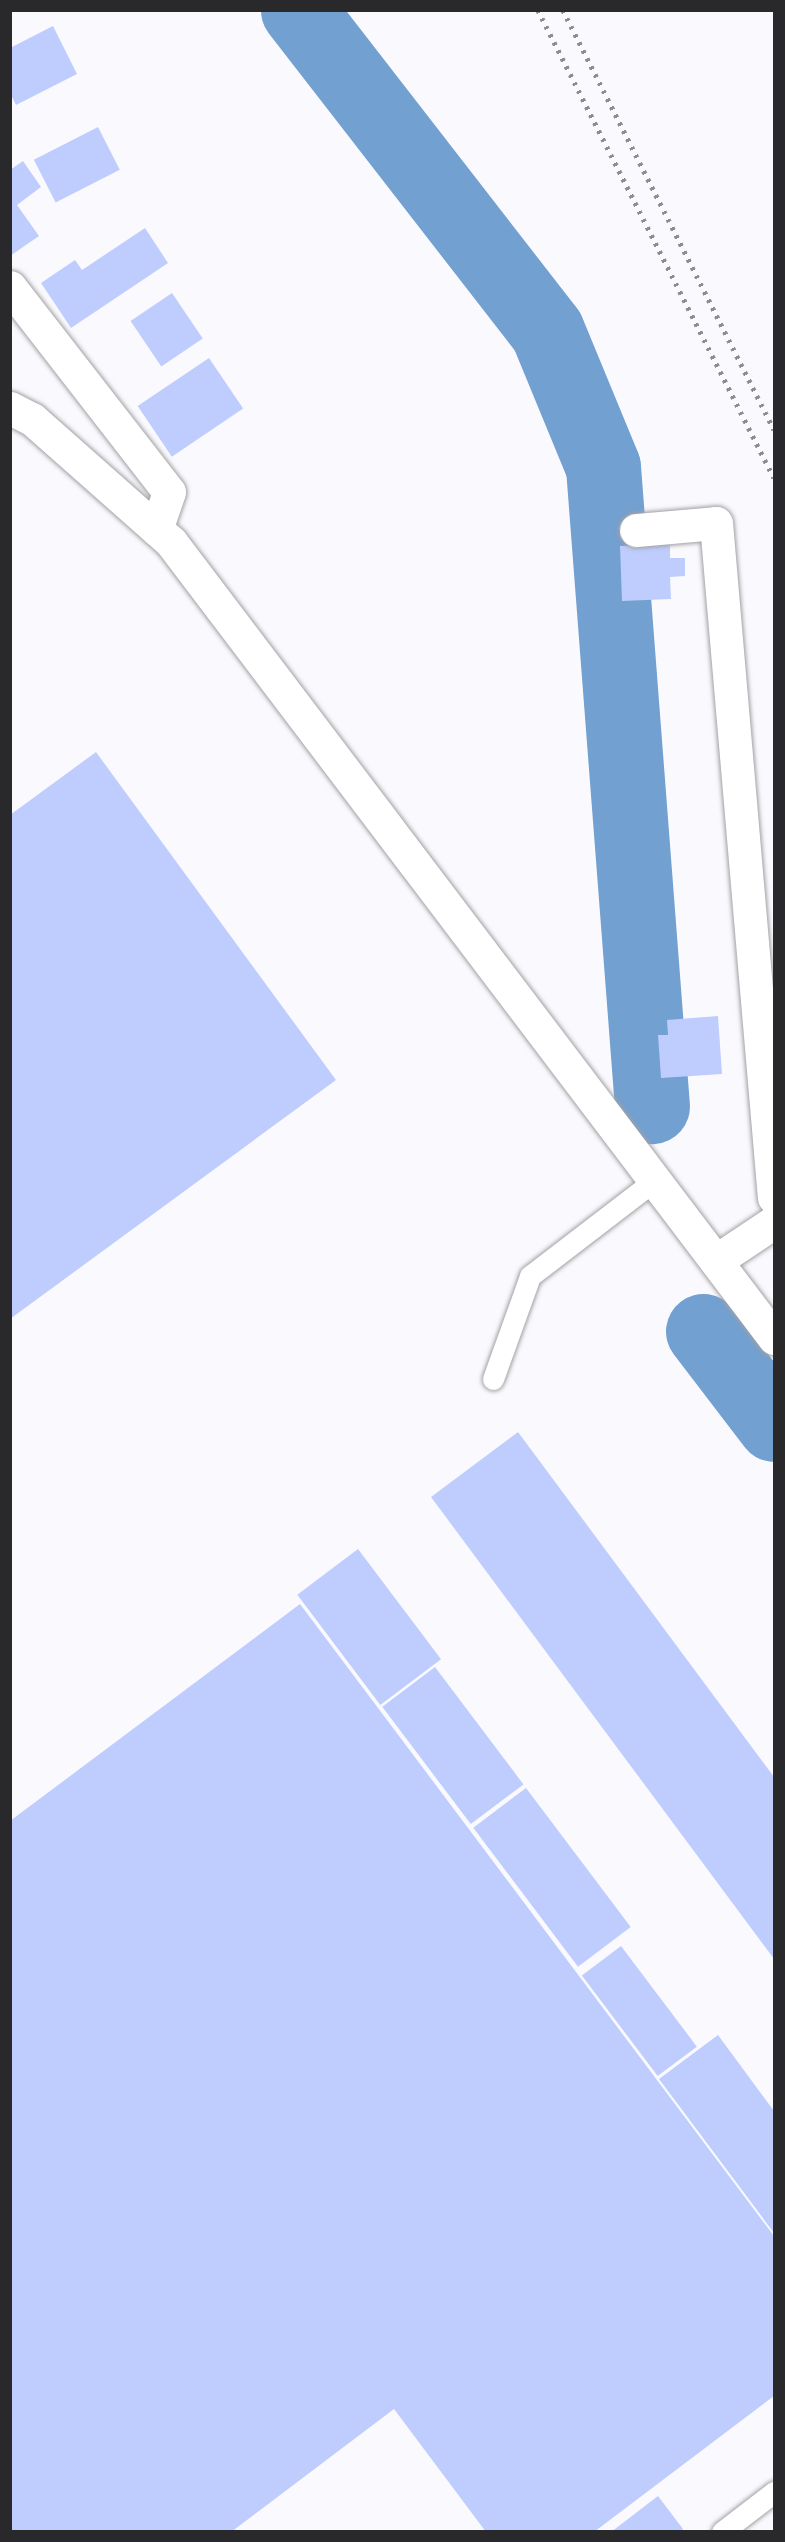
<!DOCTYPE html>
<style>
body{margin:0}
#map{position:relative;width:785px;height:2542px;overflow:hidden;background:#fafafe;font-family:Signika,sans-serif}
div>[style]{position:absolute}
.river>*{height:75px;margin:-37.5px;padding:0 37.5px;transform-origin:37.5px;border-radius:37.5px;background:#72a0d0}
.building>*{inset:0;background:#becdfe;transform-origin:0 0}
.roads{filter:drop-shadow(0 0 2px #a1a1a6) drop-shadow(0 0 2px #a1a1a6)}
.service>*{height:21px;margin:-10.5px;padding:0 10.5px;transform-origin:10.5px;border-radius:10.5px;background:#fff}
.minor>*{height:33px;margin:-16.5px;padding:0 16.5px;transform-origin:16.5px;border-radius:16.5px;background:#fff}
.tertiary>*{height:33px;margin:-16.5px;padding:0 16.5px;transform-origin:16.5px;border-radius:16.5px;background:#fff}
.rail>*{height:4.5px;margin-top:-2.25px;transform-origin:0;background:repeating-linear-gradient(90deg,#8d8c8f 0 3px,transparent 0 9px)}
span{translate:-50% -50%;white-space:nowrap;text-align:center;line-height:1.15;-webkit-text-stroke:5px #fff;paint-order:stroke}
.frame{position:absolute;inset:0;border:12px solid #29282a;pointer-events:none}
</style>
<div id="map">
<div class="river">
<div style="left:298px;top:10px;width:406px;rotate:52.2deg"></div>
<div style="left:547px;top:331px;width:147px;rotate:67.6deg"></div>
<div style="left:603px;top:467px;width:641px;rotate:85.62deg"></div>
<div style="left:703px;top:1331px;width:117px;rotate:52.6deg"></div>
</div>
<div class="building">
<div style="clip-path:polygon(53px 26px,77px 74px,16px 105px,10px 93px,10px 48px)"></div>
<div style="left:98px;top:127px;width:48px;height:72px;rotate:63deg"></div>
<div style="clip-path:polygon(23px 161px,41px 187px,17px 205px,39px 236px,10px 256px,10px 170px)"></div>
<div style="clip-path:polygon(145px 228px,168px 263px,71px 328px,41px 283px,75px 260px,82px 270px)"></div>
<div style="left:172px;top:293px;width:55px;height:50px;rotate:56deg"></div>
<div style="left:209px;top:358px;width:61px;height:86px;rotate:56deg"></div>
<div style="clip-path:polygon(670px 544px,670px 558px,685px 558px,685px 576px,670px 577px,671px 599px,622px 601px,620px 546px)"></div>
<div style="clip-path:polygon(96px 752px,336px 1080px,10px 1319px,10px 815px)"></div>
<div style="clip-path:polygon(718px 1016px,722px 1074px,661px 1078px,658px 1035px,668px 1035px,667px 1020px)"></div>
<div style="clip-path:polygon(518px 1432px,774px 1777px,774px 1959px,431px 1497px)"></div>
<div style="left:358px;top:1549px;width:138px;height:76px;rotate:53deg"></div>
<div style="clip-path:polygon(300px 1604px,774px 2236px,774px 2396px,594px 2532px,486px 2532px,394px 2409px,231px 2532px,10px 2532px,10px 1821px)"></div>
<div style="left:435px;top:1667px;width:147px;height:66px;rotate:53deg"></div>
<div style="left:526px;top:1788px;width:174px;height:66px;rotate:53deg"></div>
<div style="left:621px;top:1946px;width:126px;height:49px;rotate:53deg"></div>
<div style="clip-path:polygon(718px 2035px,774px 2111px,774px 2233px,659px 2079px)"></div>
<div style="clip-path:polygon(658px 2496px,683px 2529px,679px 2532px,611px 2532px)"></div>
</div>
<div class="roads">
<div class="service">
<div style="left:493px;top:1379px;width:109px;rotate:-70.2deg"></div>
<div style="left:530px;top:1276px;width:158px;rotate:-37.5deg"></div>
<div style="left:722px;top:2532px;width:66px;rotate:-37.6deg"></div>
</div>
<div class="minor">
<div style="left:10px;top:287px;width:259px;rotate:52.2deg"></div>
<div style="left:169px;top:492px;width:39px;rotate:109deg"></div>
<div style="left:636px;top:530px;width:80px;rotate:-5deg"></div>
<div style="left:716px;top:523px;width:677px;rotate:85.09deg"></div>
<div style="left:717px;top:1260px;width:69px;rotate:-33.7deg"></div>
</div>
<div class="tertiary">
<div style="left:10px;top:408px;width:25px;rotate:27deg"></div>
<div style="left:32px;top:419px;width:186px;rotate:41.5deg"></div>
<div style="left:171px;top:542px;width:999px;rotate:52.85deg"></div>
</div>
</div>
<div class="rail">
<div style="left:538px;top:10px;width:524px;rotate:63.24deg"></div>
<div style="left:563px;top:10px;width:470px;rotate:63.3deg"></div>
</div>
<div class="frame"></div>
</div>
